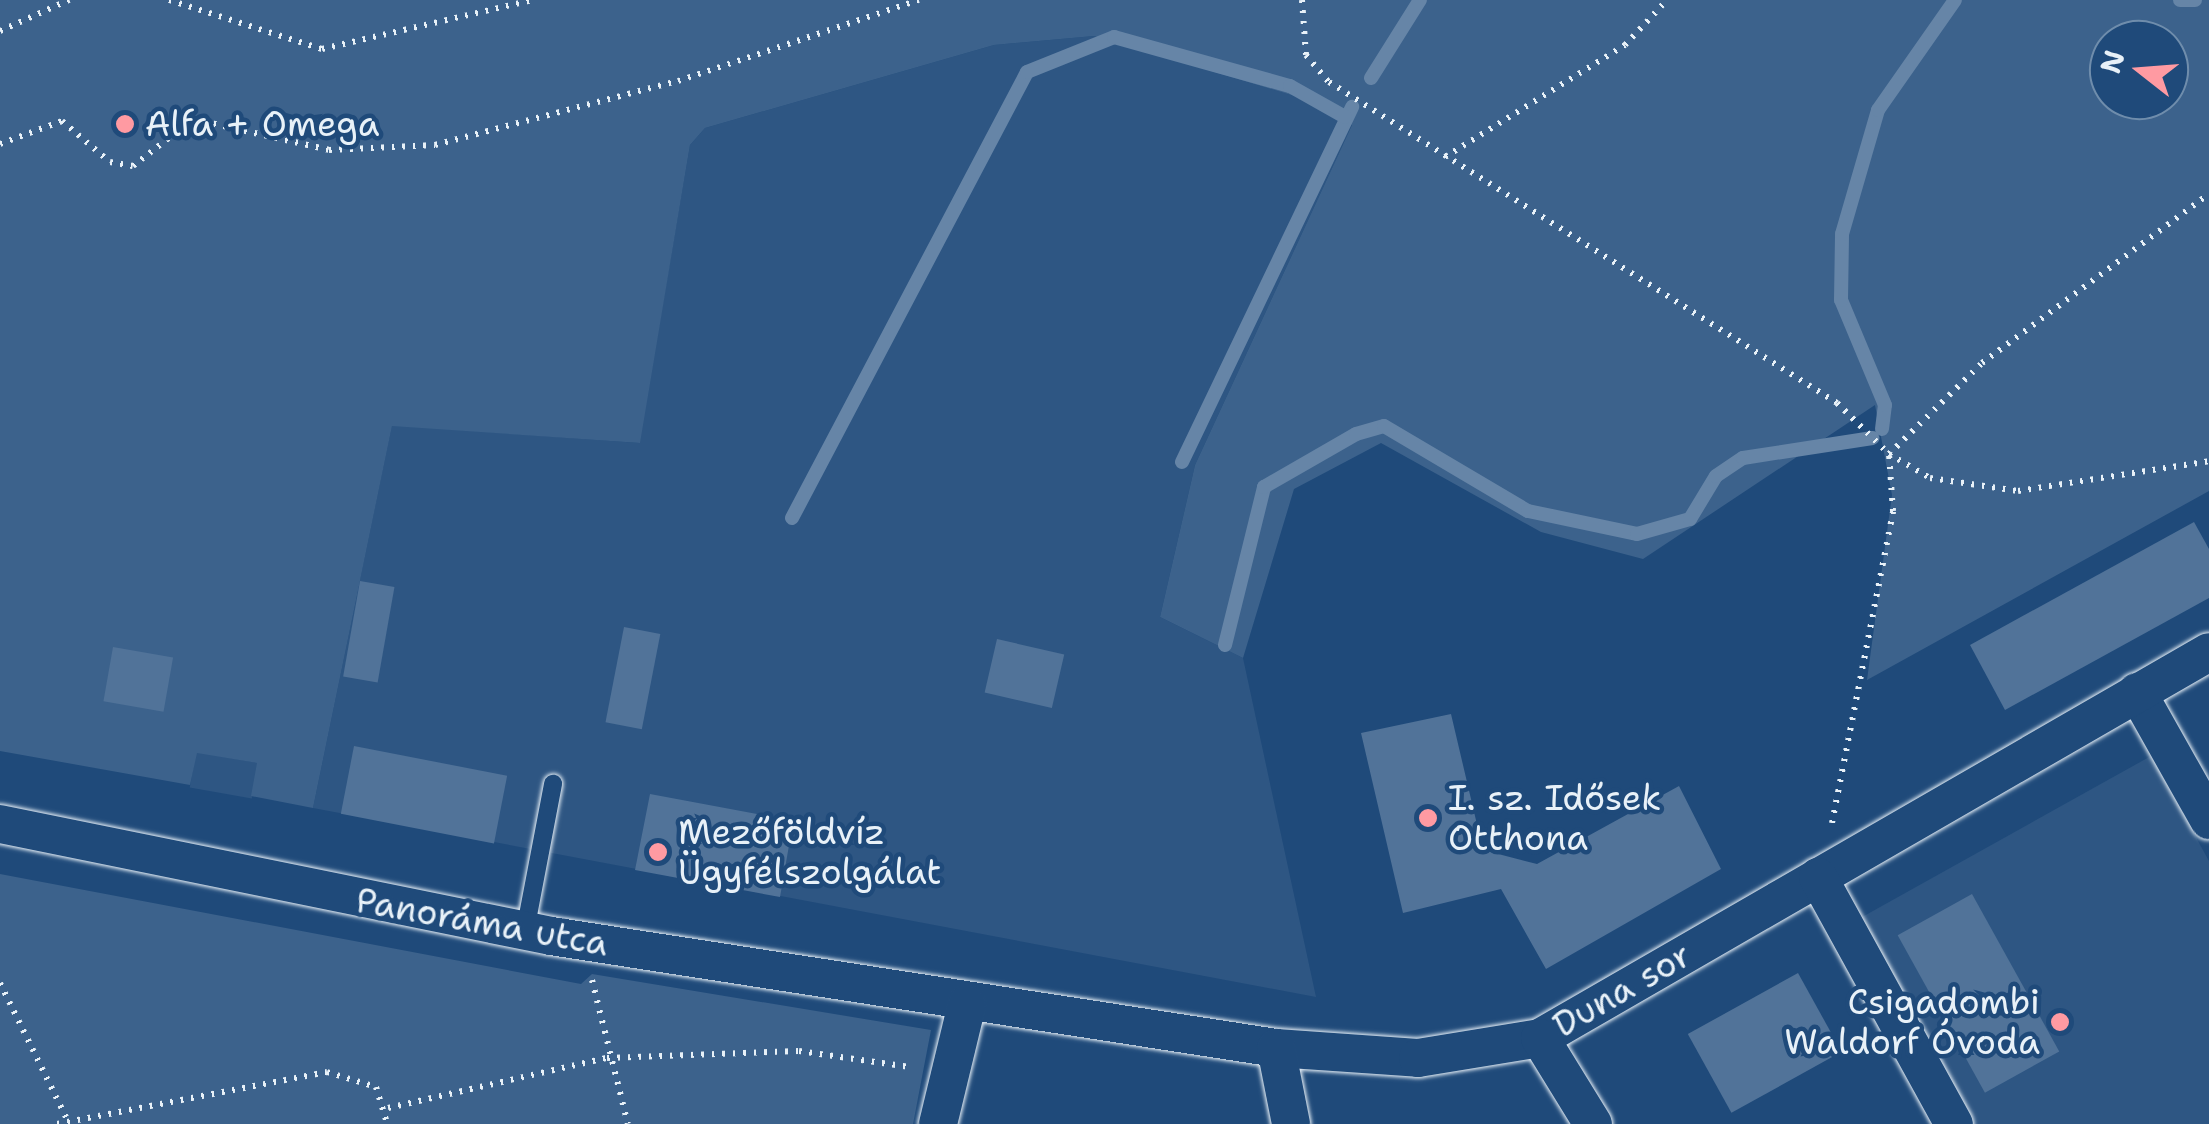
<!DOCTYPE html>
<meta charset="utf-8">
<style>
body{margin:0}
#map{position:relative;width:2209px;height:1124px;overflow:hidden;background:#1f4a7a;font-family:"Shantell Sans",sans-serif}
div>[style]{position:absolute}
.built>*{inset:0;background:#2e5683;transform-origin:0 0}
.green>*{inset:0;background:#3c628c}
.stream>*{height:14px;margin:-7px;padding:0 7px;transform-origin:7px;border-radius:7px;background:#6685a7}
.building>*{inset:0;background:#517399;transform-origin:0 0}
.path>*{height:6px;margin-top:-3px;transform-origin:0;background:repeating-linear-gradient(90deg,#e8f1f8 0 2.5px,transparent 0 10.5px)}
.roads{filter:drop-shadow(0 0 2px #e8f1f8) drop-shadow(0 0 2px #e8f1f8)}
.lane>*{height:18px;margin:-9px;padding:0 9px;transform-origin:9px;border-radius:9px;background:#1f4a7a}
.street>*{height:38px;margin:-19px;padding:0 19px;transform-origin:19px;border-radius:19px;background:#1f4a7a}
.dots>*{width:28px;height:28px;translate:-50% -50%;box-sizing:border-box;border:5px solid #1f4a7a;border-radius:50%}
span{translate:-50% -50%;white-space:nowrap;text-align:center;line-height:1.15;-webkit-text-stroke:9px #1f4a7a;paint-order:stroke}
.poi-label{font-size:35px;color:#e8f1f8}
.left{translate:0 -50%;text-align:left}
.right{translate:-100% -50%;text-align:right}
.street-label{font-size:35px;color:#e8f1f8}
.north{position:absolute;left:2089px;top:20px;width:100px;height:100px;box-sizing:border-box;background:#1f4a7a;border:2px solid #6f8dac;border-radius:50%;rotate:287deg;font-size:28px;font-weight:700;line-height:40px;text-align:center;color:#e8f1f8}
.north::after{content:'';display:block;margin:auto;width:35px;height:45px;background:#ff9aa2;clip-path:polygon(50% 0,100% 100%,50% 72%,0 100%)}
</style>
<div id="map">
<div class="built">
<div style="clip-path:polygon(1094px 36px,1294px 96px,1352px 125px,1195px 465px,1160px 617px,1243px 658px,1316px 997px,313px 808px,392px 425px,639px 443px,690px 145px,705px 128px,994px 45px)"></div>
<div style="left:196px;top:752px;width:63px;height:36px;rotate:10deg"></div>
<div style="clip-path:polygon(2151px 756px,2209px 861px,2209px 1124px,1968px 1124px,1855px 921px)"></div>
</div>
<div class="green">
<div style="clip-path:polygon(evenodd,0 0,2209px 0,2209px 491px,1867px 680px,1892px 495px,1875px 405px,1643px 559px,1541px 532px,1381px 443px,1294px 489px,1243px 658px,1160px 617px,1195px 465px,1352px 125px,1294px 96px,1094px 36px,994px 45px,705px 128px,690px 145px,640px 443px,392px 426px,313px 808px,251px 796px,257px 763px,197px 753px,190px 785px,0 751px,0 0,2109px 40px,2169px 40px,2169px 100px,2109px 100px,2109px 40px)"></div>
<div style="clip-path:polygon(0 874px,581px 984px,592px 974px,931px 1030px,913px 1124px,0 1124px)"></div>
</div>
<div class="stream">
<div style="left:2180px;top:0;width:15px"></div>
<div style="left:1371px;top:78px;width:92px;rotate:-57.9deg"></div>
<div style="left:1882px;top:429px;width:24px;rotate:-83deg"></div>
<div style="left:1885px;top:405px;width:114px;rotate:-112.7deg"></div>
<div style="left:1841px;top:300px;width:66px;rotate:-89.1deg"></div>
<div style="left:1842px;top:234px;width:129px;rotate:-73.8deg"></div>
<div style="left:1878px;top:110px;width:134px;rotate:-55deg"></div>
<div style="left:1182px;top:462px;width:394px;rotate:-64.4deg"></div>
<div style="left:792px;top:518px;width:504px;rotate:-62.21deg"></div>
<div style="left:1027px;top:72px;width:94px;rotate:-21.9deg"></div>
<div style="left:1114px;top:37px;width:183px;rotate:15.6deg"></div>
<div style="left:1290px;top:86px;width:63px;rotate:29.4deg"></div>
<div style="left:1225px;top:645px;width:163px;rotate:-76.1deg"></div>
<div style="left:1264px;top:487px;width:106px;rotate:-29.9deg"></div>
<div style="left:1356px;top:434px;width:29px;rotate:-16deg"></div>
<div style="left:1384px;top:426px;width:167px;rotate:30.6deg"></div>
<div style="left:1528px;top:511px;width:111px;rotate:11.9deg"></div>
<div style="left:1637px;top:534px;width:55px;rotate:-15.8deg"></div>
<div style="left:1690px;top:519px;width:50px;rotate:-58.8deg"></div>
<div style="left:1716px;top:476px;width:32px;rotate:-34deg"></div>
<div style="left:1743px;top:458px;width:131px;rotate:-8.8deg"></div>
</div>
<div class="building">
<div style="clip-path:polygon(2194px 522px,2209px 549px,2209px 598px,2005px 710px,1970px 645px)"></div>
<div style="left:360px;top:581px;width:35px;height:97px;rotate:10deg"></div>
<div style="left:624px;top:627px;width:37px;height:97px;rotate:11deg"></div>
<div style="left:997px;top:639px;width:69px;height:55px;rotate:13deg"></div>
<div style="left:113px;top:647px;width:61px;height:55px;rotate:10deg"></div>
<div style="clip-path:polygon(1451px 714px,1483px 850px,1537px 864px,1679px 786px,1721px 869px,1546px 969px,1501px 889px,1403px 913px,1361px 733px)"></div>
<div style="left:354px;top:746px;width:156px;height:69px;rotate:11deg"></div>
<div style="clip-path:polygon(650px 794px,757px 814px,755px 827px,791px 834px,780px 897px,635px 870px)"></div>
<div style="left:1972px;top:894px;width:180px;height:85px;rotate:61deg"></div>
<div style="left:1798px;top:973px;width:90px;height:126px;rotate:61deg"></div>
</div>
<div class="path">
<div style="left:169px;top:0;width:161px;rotate:17.8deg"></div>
<div style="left:322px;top:49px;width:217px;rotate:-13.1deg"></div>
<div style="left:1302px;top:0;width:55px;rotate:85.8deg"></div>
<div style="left:1306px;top:55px;width:35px;rotate:50deg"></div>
<div style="left:1329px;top:82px;width:601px;rotate:32.29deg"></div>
<div style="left:1837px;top:403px;width:73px;rotate:44.4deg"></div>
<div style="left:1889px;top:454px;width:48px;rotate:30.3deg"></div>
<div style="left:1930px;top:478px;width:89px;rotate:8.4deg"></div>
<div style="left:2018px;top:491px;width:193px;rotate:-8.9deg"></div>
<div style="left:0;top:31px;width:76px;rotate:-24.2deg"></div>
<div style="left:0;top:144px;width:66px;rotate:-20.4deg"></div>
<div style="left:62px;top:121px;width:63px;rotate:40.5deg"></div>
<div style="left:110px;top:162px;width:23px;rotate:10deg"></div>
<div style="left:133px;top:166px;width:76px;rotate:-38.1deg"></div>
<div style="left:193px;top:119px;width:139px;rotate:12.8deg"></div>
<div style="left:329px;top:150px;width:106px;rotate:-2.7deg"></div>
<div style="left:435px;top:145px;width:251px;rotate:-14.8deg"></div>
<div style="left:678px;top:81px;width:254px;rotate:-18.6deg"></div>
<div style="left:1445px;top:157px;width:212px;rotate:-31.9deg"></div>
<div style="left:1625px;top:45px;width:62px;rotate:-47deg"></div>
<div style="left:1832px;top:823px;width:318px;rotate:-78.9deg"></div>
<div style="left:1893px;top:511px;width:57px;rotate:-94deg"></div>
<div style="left:1889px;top:454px;width:130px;rotate:-44.4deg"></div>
<div style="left:1982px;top:363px;width:283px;rotate:-36.7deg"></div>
<div style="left:592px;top:980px;width:148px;rotate:76deg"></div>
<div style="left:0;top:983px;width:156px;rotate:63.8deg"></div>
<div style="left:388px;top:1108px;width:225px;rotate:-12.9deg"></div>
<div style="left:607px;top:1058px;width:192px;rotate:-2.1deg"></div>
<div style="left:799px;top:1051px;width:112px;rotate:8.2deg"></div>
<div style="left:57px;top:1124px;width:275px;rotate:-10.9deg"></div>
<div style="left:327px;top:1072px;width:51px;rotate:17deg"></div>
<div style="left:376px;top:1087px;width:39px;rotate:73deg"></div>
</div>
<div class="roads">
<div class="lane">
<div style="left:525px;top:931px;width:150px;rotate:-79.2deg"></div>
</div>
<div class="street">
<div style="left:2137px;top:692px;width:147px;rotate:60.6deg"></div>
<div style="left:0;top:824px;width:562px;rotate:11.49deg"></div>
<div style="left:551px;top:936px;width:734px;rotate:8.78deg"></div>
<div style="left:1276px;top:1048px;width:142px;rotate:4deg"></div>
<div style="left:1418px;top:1058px;width:124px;rotate:-9.3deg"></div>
<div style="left:1540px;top:1038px;width:772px;rotate:-29.98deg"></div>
<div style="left:1818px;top:877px;width:282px;rotate:61.2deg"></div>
<div style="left:1540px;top:1038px;width:101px;rotate:58.4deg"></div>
<div style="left:1276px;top:1048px;width:77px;rotate:78.8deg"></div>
<div style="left:938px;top:1124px;width:123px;rotate:-76.4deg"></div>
</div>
</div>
<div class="dots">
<div style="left:125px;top:124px;background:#ff9aa2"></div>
<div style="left:1428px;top:818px;background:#ff9aa2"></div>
<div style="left:658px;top:852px;background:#ff9aa2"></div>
<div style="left:2060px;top:1022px;background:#ff9aa2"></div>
</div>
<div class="poi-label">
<span class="left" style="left:145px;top:124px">Alfa + Omega</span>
<span class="left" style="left:1448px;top:818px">I. sz. Idősek<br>Otthona</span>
<span class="left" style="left:678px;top:852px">Mezőföldvíz<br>Ügyfélszolgálat</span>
<span class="right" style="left:2040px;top:1022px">Csigadombi<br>Waldorf Óvoda</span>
</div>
<div class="street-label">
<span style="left:482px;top:922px;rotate:10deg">Panoráma utca</span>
<span style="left:1622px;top:990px;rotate:-30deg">Duna sor</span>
</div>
<div class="north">N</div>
</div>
